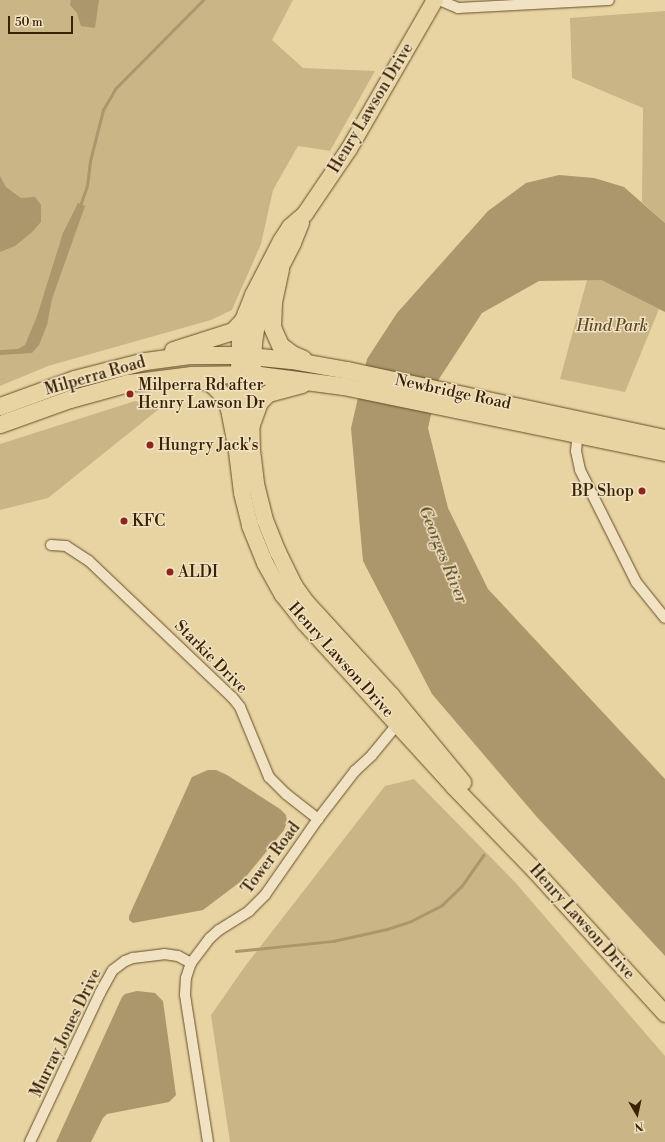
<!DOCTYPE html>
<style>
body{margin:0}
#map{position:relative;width:665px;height:1142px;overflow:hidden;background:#e8d3a2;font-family:"Libre Bodoni",serif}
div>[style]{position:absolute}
.green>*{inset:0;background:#cab587}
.water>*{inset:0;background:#ac966b}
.stream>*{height:2.5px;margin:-1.25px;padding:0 1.25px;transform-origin:1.25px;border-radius:1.25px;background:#ac966b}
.roads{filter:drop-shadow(0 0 1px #654e29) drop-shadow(0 0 1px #654e29)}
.minor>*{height:10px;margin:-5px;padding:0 5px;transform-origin:5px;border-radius:5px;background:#f0e2c3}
.primary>*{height:16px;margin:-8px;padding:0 8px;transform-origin:8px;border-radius:8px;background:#e8d3a2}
.trunk>*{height:17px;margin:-8.5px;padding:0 8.5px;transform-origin:8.5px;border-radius:8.5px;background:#e8d3a2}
.dots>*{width:11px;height:11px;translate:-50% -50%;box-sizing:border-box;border:2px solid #f0e2c3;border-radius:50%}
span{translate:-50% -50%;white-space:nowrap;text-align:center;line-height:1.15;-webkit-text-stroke:3px #f0e2c3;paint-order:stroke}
.street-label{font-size:16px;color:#392101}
.park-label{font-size:16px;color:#5d4622;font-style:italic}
.poi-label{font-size:16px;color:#392101}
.left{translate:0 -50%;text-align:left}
.right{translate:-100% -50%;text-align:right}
.water-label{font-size:17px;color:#614a26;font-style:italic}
.north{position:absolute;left:617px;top:1094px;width:40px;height:40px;-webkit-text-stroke:3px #f0e2c3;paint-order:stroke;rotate:171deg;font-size:11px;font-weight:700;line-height:16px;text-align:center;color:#392101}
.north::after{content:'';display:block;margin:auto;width:14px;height:18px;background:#392101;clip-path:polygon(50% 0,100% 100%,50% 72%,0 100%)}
.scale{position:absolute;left:8px;top:16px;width:65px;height:18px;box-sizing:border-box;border:2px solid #392101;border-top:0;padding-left:5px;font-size:12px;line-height:14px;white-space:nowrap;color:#392101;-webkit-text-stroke:3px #f0e2c3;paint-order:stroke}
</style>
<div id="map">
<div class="green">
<div style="clip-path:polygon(0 0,293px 0,272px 40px,303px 68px,375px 71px,330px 151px,298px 146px,273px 190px,261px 244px,232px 310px,211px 320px,48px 366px,0 386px)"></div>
<div style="clip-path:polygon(665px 11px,665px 223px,642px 202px,643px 108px,572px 78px,570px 18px)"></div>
<div style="clip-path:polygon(587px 280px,601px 280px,659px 309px,625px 392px,560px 379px)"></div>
<div style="clip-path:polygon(135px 401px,159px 409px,48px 498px,0 510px,0 444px)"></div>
<div style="clip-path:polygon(414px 779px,514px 881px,665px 1056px,665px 1142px,230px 1142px,211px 1015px,246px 965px,385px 786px)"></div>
</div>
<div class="water">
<div style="clip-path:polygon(71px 0,99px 0,95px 28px,81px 26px,77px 13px,70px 5px)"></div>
<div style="clip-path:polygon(559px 175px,594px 178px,624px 187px,665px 223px,665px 312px,601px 280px,539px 281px,482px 313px,439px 379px,428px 428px,448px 508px,488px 589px,665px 779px,665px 956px,536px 816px,432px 694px,363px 561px,351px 428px,367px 359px,397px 313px,488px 211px,526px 183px)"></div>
<div style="clip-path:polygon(0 176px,6px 187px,14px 193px,21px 198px,35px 197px,41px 205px,41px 222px,31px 233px,15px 246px,0 252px)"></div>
<div style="clip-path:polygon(78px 203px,85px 206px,52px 299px,47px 325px,39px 345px,32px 353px,0 355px,0 350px,18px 349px,25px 345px,37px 316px,63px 233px)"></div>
<div style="clip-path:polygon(208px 770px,216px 770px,227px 775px,280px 809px,286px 815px,287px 822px,284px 830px,244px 879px,203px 910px,133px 923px,129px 920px,129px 916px,192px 777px)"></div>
<div style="clip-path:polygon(137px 991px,155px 993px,163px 1001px,176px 1095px,169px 1102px,107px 1114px,103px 1118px,91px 1142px,56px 1142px,122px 997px,125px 994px)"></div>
</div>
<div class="stream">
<div style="left:80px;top:206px;width:21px;rotate:-71deg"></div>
<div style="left:87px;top:186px;width:25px;rotate:-83deg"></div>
<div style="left:90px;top:161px;width:53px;rotate:-75.7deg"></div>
<div style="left:103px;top:110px;width:24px;rotate:-60deg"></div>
<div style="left:115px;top:89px;width:125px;rotate:-45.3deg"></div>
<div style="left:236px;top:951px;width:98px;rotate:-5.9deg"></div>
<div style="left:333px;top:941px;width:55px;rotate:-12.5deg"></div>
<div style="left:387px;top:929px;width:25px;rotate:-18deg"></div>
<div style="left:411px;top:921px;width:34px;rotate:-27deg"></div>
<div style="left:441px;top:906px;width:28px;rotate:-44deg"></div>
<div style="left:461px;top:887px;width:39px;rotate:-55deg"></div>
</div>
<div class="roads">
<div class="minor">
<div style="left:439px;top:0;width:21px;rotate:23deg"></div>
<div style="left:458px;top:8px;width:151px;rotate:-3deg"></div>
<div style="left:578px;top:429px;width:22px;rotate:95deg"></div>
<div style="left:576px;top:451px;width:19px;rotate:78deg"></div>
<div style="left:580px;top:470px;width:125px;rotate:63.4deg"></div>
<div style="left:636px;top:582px;width:46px;rotate:51.1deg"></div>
<div style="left:51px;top:545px;width:15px;rotate:4deg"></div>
<div style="left:66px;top:546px;width:27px;rotate:33deg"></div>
<div style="left:89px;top:561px;width:197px;rotate:43.6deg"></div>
<div style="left:232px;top:697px;width:13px;rotate:51deg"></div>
<div style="left:240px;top:707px;width:76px;rotate:67.5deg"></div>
<div style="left:269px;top:777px;width:24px;rotate:45deg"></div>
<div style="left:286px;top:794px;width:41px;rotate:38deg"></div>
<div style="left:30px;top:1142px;width:165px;rotate:-64.8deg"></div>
<div style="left:100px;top:993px;width:26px;rotate:-61deg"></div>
<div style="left:113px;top:970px;width:15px;rotate:-37deg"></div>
<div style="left:125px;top:961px;width:9px;rotate:-21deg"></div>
<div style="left:133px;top:958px;width:31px;rotate:-7deg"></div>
<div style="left:164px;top:954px;width:14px;rotate:8deg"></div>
<div style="left:178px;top:956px;width:15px;rotate:28deg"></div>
<div style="left:208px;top:1142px;width:149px;rotate:-98.9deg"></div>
<div style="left:185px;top:995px;width:17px;rotate:-87deg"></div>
<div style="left:186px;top:978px;width:16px;rotate:-72deg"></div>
<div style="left:191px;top:963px;width:31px;rotate:-53deg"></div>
<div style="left:210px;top:938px;width:12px;rotate:-42deg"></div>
<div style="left:219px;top:930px;width:36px;rotate:-32deg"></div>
<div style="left:249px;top:911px;width:23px;rotate:-45deg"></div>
<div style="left:265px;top:895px;width:93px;rotate:-55.1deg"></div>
<div style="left:318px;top:819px;width:61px;rotate:-52.4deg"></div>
<div style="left:355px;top:771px;width:23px;rotate:-43deg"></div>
<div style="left:372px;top:755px;width:44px;rotate:-50.5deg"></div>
</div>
<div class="primary">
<div style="left:435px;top:0;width:172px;rotate:120deg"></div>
<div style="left:349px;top:149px;width:78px;rotate:124.1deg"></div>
<div style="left:305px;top:214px;width:20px;rotate:139deg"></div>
<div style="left:290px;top:227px;width:17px;rotate:123deg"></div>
<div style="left:281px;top:241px;width:61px;rotate:117.4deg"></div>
<div style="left:253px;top:295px;width:19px;rotate:111deg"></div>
<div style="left:246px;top:313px;width:30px;rotate:102deg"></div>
<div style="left:240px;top:342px;width:102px;rotate:92.2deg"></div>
<div style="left:236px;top:444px;width:49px;rotate:83deg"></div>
<div style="left:242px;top:493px;width:34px;rotate:76deg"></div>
<div style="left:250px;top:526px;width:40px;rotate:68deg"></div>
<div style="left:265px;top:563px;width:37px;rotate:61deg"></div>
<div style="left:283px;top:595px;width:34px;rotate:52deg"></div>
<div style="left:304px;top:622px;width:223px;rotate:47.7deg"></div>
<div style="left:454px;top:787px;width:118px;rotate:46deg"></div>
<div style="left:536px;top:872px;width:192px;rotate:47.7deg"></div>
<div style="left:301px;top:223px;width:22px;rotate:112deg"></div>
<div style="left:293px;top:243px;width:55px;rotate:117deg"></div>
<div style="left:268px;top:292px;width:34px;rotate:109deg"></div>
<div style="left:257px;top:324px;width:20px;rotate:99deg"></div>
<div style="left:254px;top:344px;width:66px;rotate:92.6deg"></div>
<div style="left:251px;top:410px;width:40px;rotate:88.6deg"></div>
<div style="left:252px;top:450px;width:38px;rotate:83deg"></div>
<div style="left:257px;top:488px;width:33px;rotate:76deg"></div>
<div style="left:265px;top:520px;width:35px;rotate:68deg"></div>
<div style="left:278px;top:552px;width:37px;rotate:64deg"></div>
<div style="left:294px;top:585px;width:21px;rotate:55deg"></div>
<div style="left:306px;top:602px;width:127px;rotate:47.5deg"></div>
<div style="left:392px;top:696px;width:112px;rotate:50.5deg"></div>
</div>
<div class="trunk">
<div style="left:280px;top:269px;width:34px;rotate:102deg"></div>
<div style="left:273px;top:302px;width:25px;rotate:92deg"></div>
<div style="left:272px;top:327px;width:20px;rotate:66deg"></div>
<div style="left:280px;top:345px;width:15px;rotate:37deg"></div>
<div style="left:292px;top:354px;width:12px;rotate:24deg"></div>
<div style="left:173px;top:350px;width:63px;rotate:-17.6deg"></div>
<div style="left:233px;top:331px;width:15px;rotate:-48deg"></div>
<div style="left:243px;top:320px;width:8px;rotate:-67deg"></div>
<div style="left:193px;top:376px;width:21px;rotate:23deg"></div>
<div style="left:212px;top:384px;width:17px;rotate:45deg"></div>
<div style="left:224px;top:396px;width:14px;rotate:69deg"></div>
<div style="left:229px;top:409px;width:36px;rotate:79deg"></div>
<div style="left:0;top:406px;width:79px;rotate:-20deg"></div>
<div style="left:74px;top:379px;width:73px;rotate:-14.2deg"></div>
<div style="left:145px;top:361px;width:45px;rotate:-7.6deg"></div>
<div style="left:190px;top:355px;width:49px"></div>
<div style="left:239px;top:355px;width:52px;rotate:5.5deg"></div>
<div style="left:291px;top:360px;width:57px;rotate:10.1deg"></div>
<div style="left:347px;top:370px;width:325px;rotate:12.1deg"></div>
<div style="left:0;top:424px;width:74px;rotate:-19.7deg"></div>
<div style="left:70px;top:399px;width:60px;rotate:-15.4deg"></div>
<div style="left:128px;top:383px;width:64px;rotate:-7.2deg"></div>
<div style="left:191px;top:375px;width:61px;rotate:-0.9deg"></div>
<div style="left:252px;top:374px;width:92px;rotate:7.5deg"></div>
<div style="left:343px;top:386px;width:329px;rotate:11.6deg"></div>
<div style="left:251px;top:424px;width:23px;rotate:-70deg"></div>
<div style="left:259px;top:402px;width:13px;rotate:-45deg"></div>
<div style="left:268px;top:393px;width:35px;rotate:-15deg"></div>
</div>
</div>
<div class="dots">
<div style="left:130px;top:394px;background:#8f2418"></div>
<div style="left:150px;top:445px;background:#8f2418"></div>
<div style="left:642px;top:491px;background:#8f2418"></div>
<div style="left:124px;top:521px;background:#8f2418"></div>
<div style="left:170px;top:572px;background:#8f2418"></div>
</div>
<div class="street-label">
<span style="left:371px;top:108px;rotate:-59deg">Henry Lawson Drive</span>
<span style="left:95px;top:376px;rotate:-16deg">Milperra Road</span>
<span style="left:453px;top:392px;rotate:12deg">Newbridge Road</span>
<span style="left:211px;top:657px;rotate:45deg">Starkie Drive</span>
<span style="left:341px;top:660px;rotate:48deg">Henry Lawson Drive</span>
<span style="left:271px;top:858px;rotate:-53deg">Tower Road</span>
<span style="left:582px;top:922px;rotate:48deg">Henry Lawson Drive</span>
<span style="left:66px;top:1033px;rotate:-64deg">Murray Jones Drive</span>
</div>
<div class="park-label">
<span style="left:612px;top:326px">Hind Park</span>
</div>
<div class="poi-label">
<span class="left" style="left:138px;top:394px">Milperra Rd after<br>Henry Lawson Dr</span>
<span class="left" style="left:158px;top:445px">Hungry Jack's</span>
<span class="right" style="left:634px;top:491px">BP Shop</span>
<span class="left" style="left:132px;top:521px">KFC</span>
<span class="left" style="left:178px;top:572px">ALDI</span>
</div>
<div class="water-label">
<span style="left:442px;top:555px;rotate:68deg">Georges River</span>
</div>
<div class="north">N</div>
<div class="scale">50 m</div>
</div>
